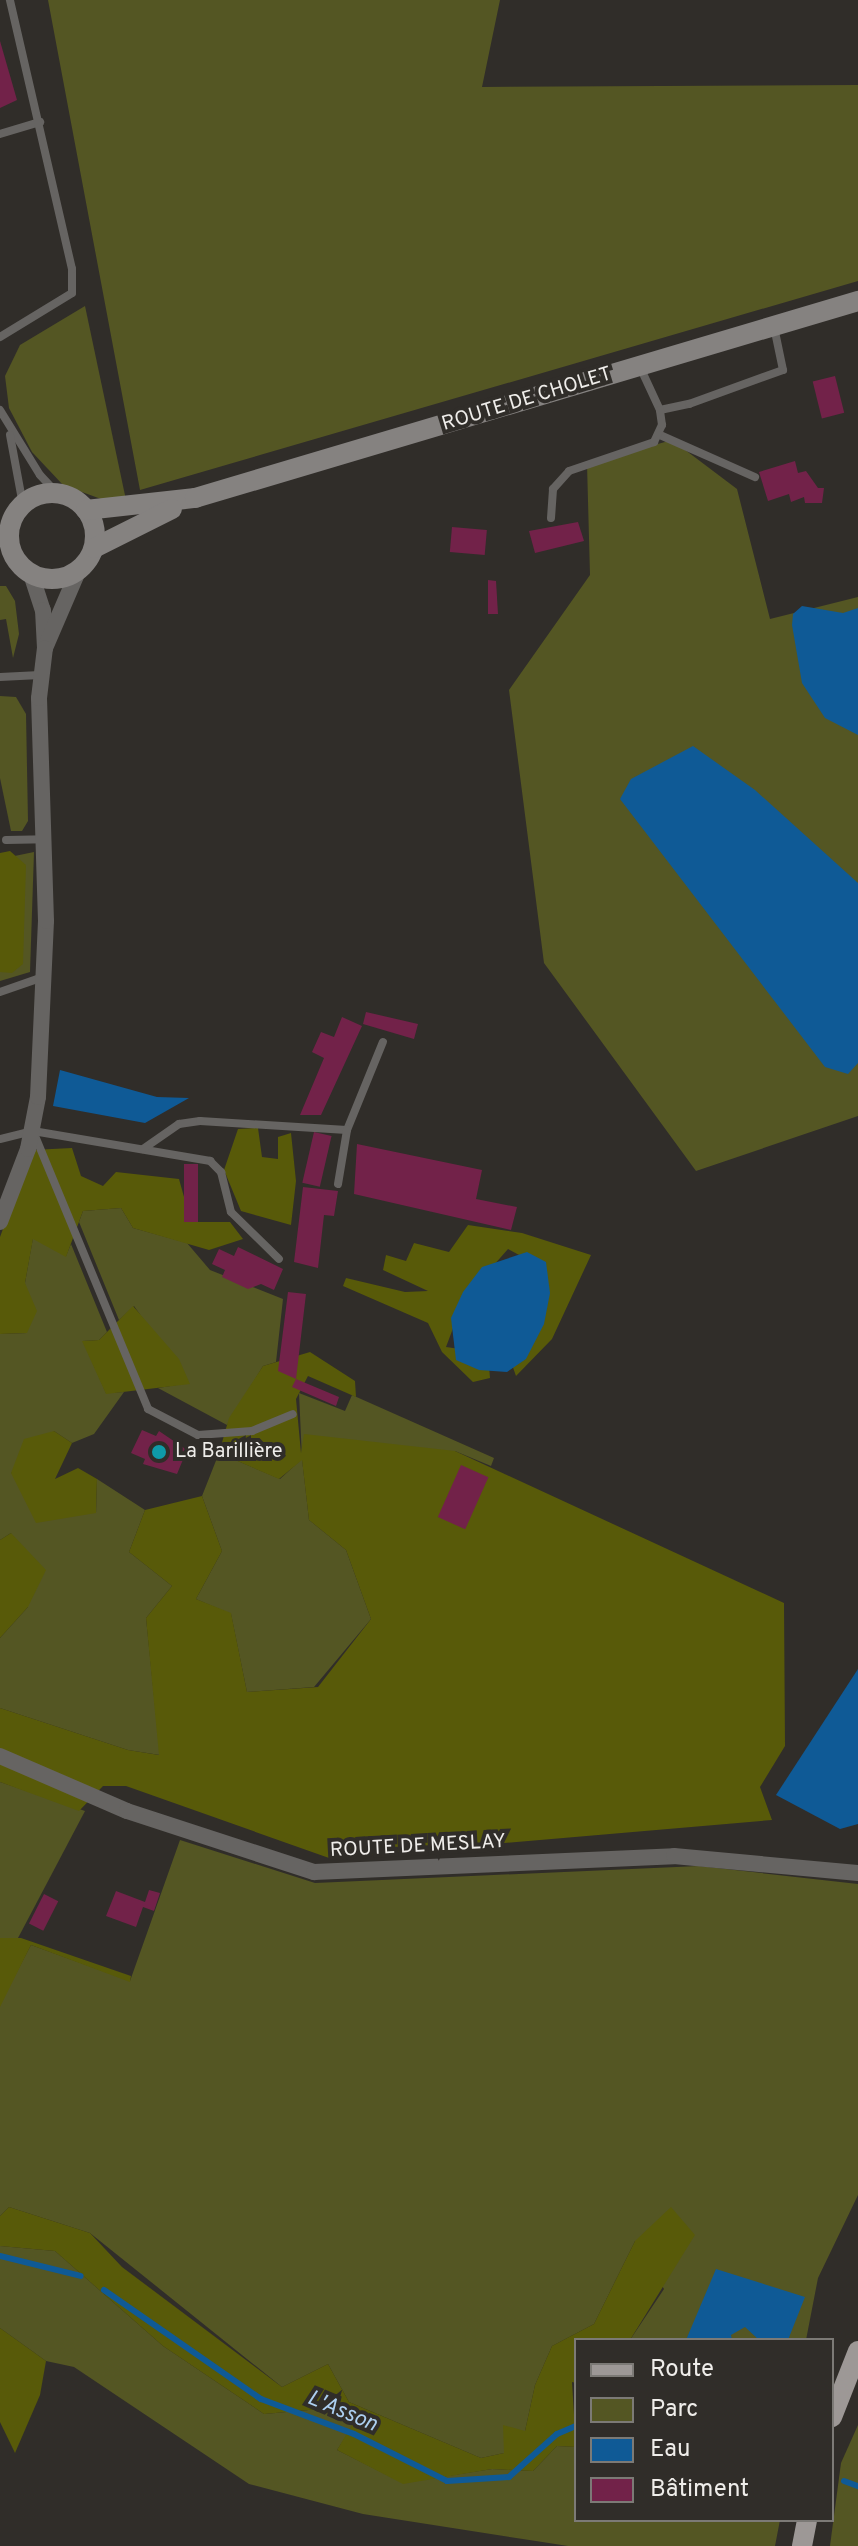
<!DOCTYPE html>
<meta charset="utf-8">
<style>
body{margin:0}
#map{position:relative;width:858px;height:2546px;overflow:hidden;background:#302d29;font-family:Overpass,sans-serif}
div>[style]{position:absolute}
.green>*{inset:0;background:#545623}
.forest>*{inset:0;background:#585a09}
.water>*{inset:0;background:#0f5a96}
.stream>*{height:6px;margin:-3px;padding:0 3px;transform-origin:3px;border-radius:3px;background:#0f5a96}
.building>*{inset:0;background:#722249;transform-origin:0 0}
.lane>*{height:8px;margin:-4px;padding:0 4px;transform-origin:4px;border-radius:4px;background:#666462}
.street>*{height:16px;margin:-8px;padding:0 8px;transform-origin:8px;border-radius:8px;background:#666462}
.secondary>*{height:20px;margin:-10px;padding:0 10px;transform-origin:10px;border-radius:10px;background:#858280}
.secondary>.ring{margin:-10px;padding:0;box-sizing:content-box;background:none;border:20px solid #858280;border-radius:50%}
.primary>*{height:20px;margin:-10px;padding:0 10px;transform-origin:10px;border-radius:10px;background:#9d9896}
.dots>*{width:22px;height:22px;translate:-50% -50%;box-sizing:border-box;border:4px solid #302d29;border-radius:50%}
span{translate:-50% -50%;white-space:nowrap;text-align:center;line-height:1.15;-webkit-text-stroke:8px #302d29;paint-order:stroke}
.street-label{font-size:20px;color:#efedea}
.poi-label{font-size:20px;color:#efedea}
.left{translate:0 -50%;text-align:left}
.water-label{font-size:22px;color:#adcff0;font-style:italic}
.legend{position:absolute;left:574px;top:2338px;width:260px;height:184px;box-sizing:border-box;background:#302d29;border:2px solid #7c7a76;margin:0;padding:10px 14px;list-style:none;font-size:24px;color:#efedea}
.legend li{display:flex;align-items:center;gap:16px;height:40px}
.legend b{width:40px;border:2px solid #7c7a76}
</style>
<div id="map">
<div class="green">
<div style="clip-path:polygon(48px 0,500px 0,482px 87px,858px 85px,858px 281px,140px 490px)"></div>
<div style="clip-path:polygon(85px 306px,126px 500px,101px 499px,63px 485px,32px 452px,9px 408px,5px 376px,20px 345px)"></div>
<div style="clip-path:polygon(672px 440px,737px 489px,770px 619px,858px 597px,858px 1116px,696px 1171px,544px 963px,509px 690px,590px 575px,587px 464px)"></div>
<div style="clip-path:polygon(0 586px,6px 586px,15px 601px,19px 634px,13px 658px,6px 619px,0 620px)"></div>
<div style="clip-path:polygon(0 696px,16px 697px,26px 714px,28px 821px,22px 831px,11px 831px,0 778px)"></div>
<div style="clip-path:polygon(34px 852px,30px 972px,0 981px,0 859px)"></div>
<div style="clip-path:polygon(121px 1208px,133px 1228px,187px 1243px,210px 1270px,283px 1299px,276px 1362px,263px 1366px,227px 1425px,158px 1388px,189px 1383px,134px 1306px,119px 1320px,79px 1222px,83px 1211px)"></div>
<div style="clip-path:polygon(33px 1238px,66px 1256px,71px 1244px,107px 1332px,99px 1340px,83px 1341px,106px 1393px,124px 1392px,94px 1434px,72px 1443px,54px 1431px,11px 1473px,96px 1513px,97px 1479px,145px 1510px,129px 1552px,172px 1586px,146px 1618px,160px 1755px,128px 1750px,0 1708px,0 1638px,28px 1607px,11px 1533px,0 1540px,0 1334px,27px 1333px,25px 1283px)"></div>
<div style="clip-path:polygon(299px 1393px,345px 1411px,352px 1395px,494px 1458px,491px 1466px,455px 1451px,302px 1459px,309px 1520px,346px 1550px,371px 1619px,314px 1687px,247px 1692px,231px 1614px,196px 1599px,222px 1551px,202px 1496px,219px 1453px,280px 1479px,302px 1459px)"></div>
<div style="clip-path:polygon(0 1782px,85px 1811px,18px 1938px,0 1938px)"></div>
<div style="clip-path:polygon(180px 1840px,315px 1883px,699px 1866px,858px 1884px,858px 2195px,818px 2278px,806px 2340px,630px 2340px,664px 2289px,635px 2241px,594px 2324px,552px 2346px,535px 2385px,525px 2431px,504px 2453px,481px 2458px,349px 2402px,328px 2364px,282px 2387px,90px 2233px,9px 2207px,0 2216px,0 2004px,31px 1945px,130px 1981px)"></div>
<div style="clip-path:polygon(0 2246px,55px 2251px,163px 2346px,264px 2414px,320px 2409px,353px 2426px,337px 2450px,403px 2483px,492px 2469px,533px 2471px,557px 2446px,576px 2447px,576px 2520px,780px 2520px,775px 2546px,568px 2546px,363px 2514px,249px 2484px,74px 2367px,46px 2361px,0 2328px)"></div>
<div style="clip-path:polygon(858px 2425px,858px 2546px,830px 2546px,841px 2463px)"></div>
</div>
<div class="forest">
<div style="clip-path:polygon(10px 851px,26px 865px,23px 964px,12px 973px,0 972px,0 853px)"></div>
<div style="clip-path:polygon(258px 1128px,262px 1157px,278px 1159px,278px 1137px,291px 1133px,296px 1181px,291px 1225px,241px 1211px,224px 1170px,238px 1129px)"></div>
<div style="clip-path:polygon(72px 1148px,81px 1176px,103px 1186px,116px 1172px,179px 1179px,191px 1222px,230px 1222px,243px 1239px,209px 1250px,133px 1228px,121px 1208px,83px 1211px,66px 1257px,33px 1239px,25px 1283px,37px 1311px,27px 1333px,0 1334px,0 1237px,32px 1150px)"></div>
<div style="clip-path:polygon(468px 1225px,522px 1233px,591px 1255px,552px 1339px,516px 1376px,509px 1356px,543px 1268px,508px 1249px,464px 1299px,446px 1347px,488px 1353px,490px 1378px,473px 1382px,442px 1352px,428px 1323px,343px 1286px,346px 1278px,405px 1292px,428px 1291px,383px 1270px,386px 1255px,406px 1261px,414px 1243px,449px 1252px)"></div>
<div style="clip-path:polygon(133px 1306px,179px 1359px,190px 1384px,106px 1394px,82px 1341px,99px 1340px)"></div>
<div style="clip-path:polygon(310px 1352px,355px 1381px,356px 1397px,308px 1376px,296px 1399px,301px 1453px,304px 1434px,455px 1451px,784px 1603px,785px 1746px,760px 1787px,772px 1820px,329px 1858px,126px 1786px,103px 1786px,79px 1811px,0 1782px,0 1708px,128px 1750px,159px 1755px,146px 1618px,172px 1586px,129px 1552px,145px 1510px,202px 1496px,222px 1551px,196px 1599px,231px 1613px,247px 1692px,318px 1687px,371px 1619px,346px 1550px,309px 1520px,302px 1460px,279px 1479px,219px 1453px,229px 1418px,263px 1366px)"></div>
<div style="clip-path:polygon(54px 1431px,72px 1443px,55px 1479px,78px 1468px,97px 1479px,96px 1513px,36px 1523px,11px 1473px,24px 1439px)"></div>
<div style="clip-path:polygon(11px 1533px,46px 1570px,28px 1607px,0 1638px,0 1540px)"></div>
<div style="clip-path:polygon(0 1938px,21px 1938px,131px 1976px,130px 1982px,31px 1945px,0 2007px)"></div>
<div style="clip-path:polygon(9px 2207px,90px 2233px,122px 2267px,282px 2387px,328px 2364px,349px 2402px,481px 2458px,504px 2453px,503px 2425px,525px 2431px,535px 2385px,552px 2346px,594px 2324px,635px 2241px,671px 2207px,695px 2235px,630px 2340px,576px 2340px,576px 2383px,572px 2382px,576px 2447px,557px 2446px,533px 2471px,492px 2469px,403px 2484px,337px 2450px,352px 2425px,320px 2409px,264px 2414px,163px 2346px,55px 2251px,0 2246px,0 2216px)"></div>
<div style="clip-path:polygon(0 2328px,46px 2361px,40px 2395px,15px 2453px,0 2422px)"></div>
</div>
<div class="water">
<div style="clip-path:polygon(802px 606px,843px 613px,858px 608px,858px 735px,825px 718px,802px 683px,792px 625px,793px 614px)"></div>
<div style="clip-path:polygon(693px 746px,755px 790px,858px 883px,858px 1063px,848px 1074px,825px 1067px,620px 799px,631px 779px)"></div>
<div style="clip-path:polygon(60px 1070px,157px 1097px,189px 1098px,145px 1123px,53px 1106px)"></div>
<div style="clip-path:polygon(527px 1252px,546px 1262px,550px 1293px,544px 1324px,526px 1359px,507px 1372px,479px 1370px,456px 1360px,451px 1318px,463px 1292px,482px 1267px)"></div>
<div style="clip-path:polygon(858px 1669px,858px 1824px,840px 1829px,776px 1795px)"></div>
<div style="clip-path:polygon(716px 2269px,805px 2297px,788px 2340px,759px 2340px,745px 2327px,731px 2335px,732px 2340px,686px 2340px)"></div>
</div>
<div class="stream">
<div style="left:0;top:2256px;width:83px;rotate:13.9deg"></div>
<div style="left:104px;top:2290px;width:191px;rotate:34.8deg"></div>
<div style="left:261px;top:2399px;width:99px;rotate:20.6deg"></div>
<div style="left:354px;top:2434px;width:104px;rotate:26.8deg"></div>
<div style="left:447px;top:2481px;width:62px;rotate:-3.7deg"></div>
<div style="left:509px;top:2477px;width:64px;rotate:-41.9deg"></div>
<div style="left:557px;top:2434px;width:21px;rotate:-23deg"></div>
<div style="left:844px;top:2481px;width:15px;rotate:20deg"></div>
</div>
<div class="building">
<div style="clip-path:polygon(0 41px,17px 100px,0 108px)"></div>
<div style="left:835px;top:376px;width:38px;height:23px;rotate:76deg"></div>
<div style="clip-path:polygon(795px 461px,798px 473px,806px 471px,818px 488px,824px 488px,822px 503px,805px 503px,804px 497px,791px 502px,789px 494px,768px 501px,759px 472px)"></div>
<div style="clip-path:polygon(578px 522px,584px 541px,535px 553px,529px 531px)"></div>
<div style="left:452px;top:527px;width:35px;height:25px;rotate:5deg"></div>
<div style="clip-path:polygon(488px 580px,496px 581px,498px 614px,488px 614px)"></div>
<div style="clip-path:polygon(366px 1012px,418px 1024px,414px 1039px,363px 1024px)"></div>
<div style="clip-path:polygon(342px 1017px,362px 1026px,321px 1115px,300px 1115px,324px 1058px,312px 1052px,321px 1032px,334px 1037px)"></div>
<div style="left:314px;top:1132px;width:18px;height:52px;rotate:13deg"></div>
<div style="clip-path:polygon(357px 1144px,482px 1170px,476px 1199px,517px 1207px,511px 1230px,354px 1194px)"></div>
<div style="left:184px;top:1164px;width:14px;height:58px"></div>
<div style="clip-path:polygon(303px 1187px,338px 1191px,334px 1216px,324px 1215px,318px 1268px,294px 1262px)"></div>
<div style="clip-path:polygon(238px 1247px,283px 1269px,274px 1290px,261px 1284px,248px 1289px,222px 1277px,225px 1270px,212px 1264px,219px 1249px,234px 1256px)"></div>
<div style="clip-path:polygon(288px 1292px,306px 1294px,296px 1379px,339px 1397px,336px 1406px,292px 1387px,296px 1379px,278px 1371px)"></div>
<div style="clip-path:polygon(142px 1430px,156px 1436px,159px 1431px,187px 1450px,177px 1474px,143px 1464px,145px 1459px,131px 1453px)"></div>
<div style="left:461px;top:1465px;width:30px;height:57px;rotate:24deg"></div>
<div style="clip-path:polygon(149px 1890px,160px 1893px,154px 1911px,143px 1907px,136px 1927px,106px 1916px,116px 1891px,145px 1902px)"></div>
<div style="left:44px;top:1894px;width:16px;height:33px;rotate:27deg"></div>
</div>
<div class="lane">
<div style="left:0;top:134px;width:42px;rotate:-16.7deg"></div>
<div style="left:0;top:337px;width:84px;rotate:-31.4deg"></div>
<div style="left:72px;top:293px;width:24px;rotate:-90deg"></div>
<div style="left:72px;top:269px;width:276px;rotate:-103deg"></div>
<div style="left:640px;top:367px;width:47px;rotate:65.1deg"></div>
<div style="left:660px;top:410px;width:30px;rotate:-12deg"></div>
<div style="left:689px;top:404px;width:100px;rotate:-19.9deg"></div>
<div style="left:783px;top:370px;width:44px;rotate:-101.8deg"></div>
<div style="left:0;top:410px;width:76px;rotate:58.4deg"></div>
<div style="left:40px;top:475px;width:26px;rotate:47deg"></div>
<div style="left:10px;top:435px;width:71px;rotate:79.5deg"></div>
<div style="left:660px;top:435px;width:104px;rotate:23.9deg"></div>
<div style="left:551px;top:518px;width:29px;rotate:-86deg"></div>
<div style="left:553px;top:489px;width:24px;rotate:-48deg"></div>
<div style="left:569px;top:471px;width:90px;rotate:-18.8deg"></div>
<div style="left:654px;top:442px;width:19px;rotate:-65deg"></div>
<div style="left:662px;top:425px;width:15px;rotate:-98deg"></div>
<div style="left:0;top:677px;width:40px;rotate:-2.9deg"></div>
<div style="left:6px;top:840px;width:39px;rotate:-1deg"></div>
<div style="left:0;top:992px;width:46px;rotate:-19.2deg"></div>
<div style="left:33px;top:1131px;width:301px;rotate:67.5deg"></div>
<div style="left:148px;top:1409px;width:56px;rotate:27.5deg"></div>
<div style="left:198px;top:1435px;width:54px;rotate:-4.2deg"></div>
<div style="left:252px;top:1431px;width:44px;rotate:-22.5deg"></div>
<div style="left:0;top:1139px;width:34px;rotate:-14deg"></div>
<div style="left:33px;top:1131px;width:180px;rotate:9.6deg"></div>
<div style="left:210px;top:1161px;width:16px;rotate:45deg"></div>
<div style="left:221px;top:1172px;width:41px;rotate:76deg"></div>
<div style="left:231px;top:1212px;width:67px;rotate:44.4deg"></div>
<div style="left:143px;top:1149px;width:44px;rotate:-34.8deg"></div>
<div style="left:179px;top:1124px;width:21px;rotate:-8deg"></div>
<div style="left:200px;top:1121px;width:147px;rotate:3.5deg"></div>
<div style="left:347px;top:1130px;width:95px;rotate:-67.8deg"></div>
<div style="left:338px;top:1184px;width:55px;rotate:-80.5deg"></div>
</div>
<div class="street">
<div style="left:31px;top:574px;width:38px;rotate:72deg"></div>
<div style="left:43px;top:610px;width:38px;rotate:87deg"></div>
<div style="left:45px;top:648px;width:86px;rotate:-66.7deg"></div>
<div style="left:0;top:1222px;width:78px;rotate:-69deg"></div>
<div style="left:28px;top:1149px;width:53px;rotate:-79.1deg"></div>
<div style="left:38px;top:1097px;width:176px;rotate:-87.4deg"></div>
<div style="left:46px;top:921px;width:223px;rotate:-91.8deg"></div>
<div style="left:39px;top:698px;width:50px;rotate:-83.2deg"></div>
<div style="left:0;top:1756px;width:138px;rotate:23.4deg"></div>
<div style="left:127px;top:1811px;width:197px;rotate:18.1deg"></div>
<div style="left:314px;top:1872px;width:360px;rotate:-2.5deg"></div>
<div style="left:674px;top:1856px;width:185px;rotate:5.3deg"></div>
</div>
<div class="secondary">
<div class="ring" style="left:9px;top:493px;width:66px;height:66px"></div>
<div style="left:86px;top:510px;width:110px;rotate:-6.3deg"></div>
<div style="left:195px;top:498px;width:692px;rotate:-16.55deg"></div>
<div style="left:94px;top:548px;width:87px;rotate:-26.6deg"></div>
</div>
<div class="primary">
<div style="left:832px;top:2417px;width:71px;rotate:-68.5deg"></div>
<div style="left:802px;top:2546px;width:26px;rotate:-79deg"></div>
</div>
<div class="dots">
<div style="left:159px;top:1452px;background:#0f9aa8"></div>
</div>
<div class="street-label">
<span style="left:527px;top:400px;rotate:-17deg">ROUTE DE CHOLET</span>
<span style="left:418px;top:1847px;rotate:-3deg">ROUTE DE MESLAY</span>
</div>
<div class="poi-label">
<span class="left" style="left:175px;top:1452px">La Barillière</span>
</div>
<div class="water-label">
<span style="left:342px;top:2412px;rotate:23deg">L'Asson</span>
</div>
<ul class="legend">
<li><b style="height:10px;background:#9d9896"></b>Route</li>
<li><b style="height:22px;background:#545623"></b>Parc</li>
<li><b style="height:22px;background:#0f5a96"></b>Eau</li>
<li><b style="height:22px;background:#722249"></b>Bâtiment</li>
</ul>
</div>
